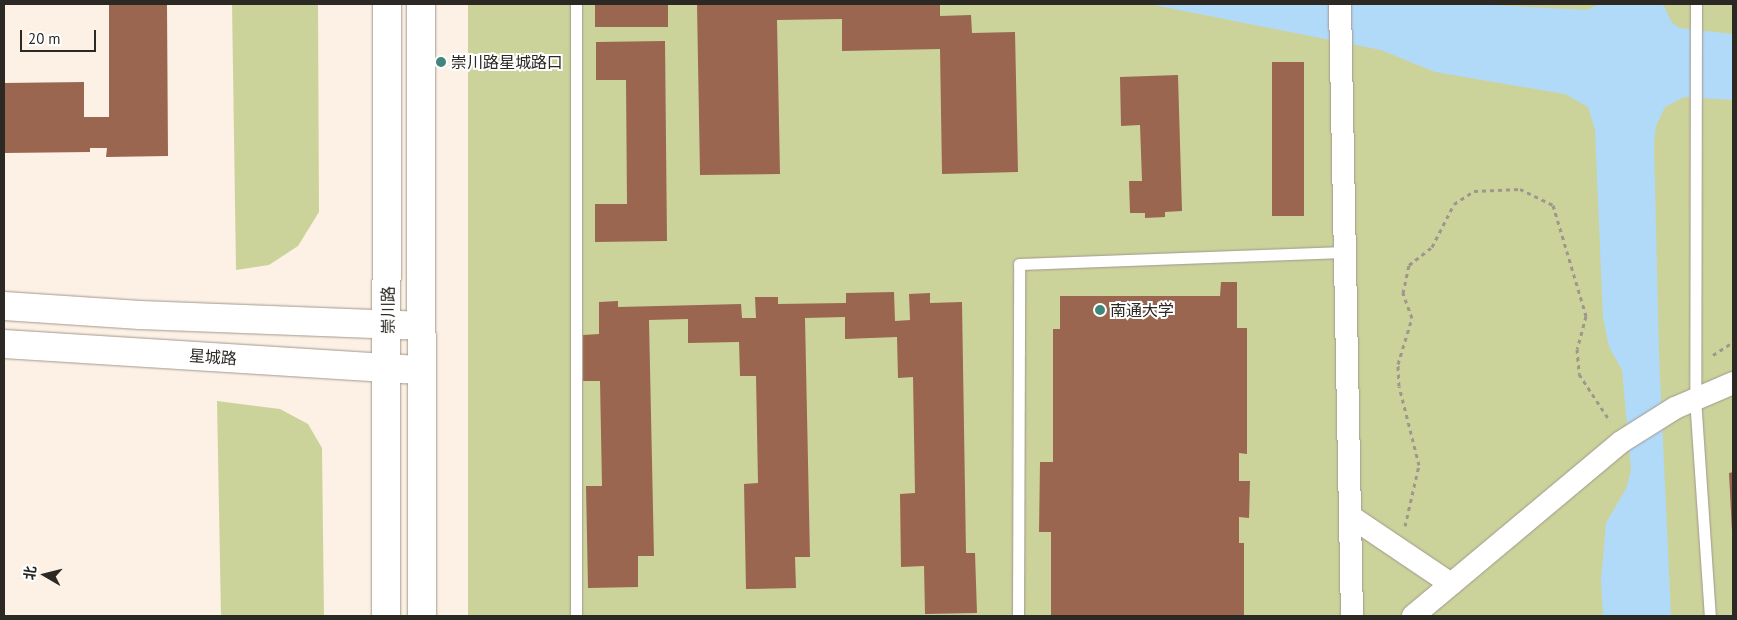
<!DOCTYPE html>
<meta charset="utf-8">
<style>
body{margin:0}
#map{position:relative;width:1737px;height:620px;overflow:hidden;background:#fcf1e4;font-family:"PT Sans","Noto Sans SC",sans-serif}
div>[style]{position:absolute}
.green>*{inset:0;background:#ccd39a;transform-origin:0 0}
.water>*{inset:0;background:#b1d9f8}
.building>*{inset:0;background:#9a6650;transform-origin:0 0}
.path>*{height:3px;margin-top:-1.5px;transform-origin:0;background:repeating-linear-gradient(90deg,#9f978d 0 4px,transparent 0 8px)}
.roads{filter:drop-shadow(0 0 1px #a2988d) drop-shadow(0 0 1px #a2988d)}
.lane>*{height:11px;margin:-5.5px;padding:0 5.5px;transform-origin:5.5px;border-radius:5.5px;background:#fff}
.street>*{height:22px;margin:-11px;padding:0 11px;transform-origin:11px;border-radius:11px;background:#fff}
.secondary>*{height:28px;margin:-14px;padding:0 14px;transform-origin:14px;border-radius:14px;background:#fff}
.dots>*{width:14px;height:14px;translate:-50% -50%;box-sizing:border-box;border:2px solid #fff;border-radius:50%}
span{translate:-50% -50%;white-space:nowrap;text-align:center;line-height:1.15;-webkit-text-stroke:4px #fff;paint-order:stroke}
.poi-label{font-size:16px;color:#2c2823}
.left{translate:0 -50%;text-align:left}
.street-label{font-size:16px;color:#2c2823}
.frame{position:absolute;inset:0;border:5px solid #2c2823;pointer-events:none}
.north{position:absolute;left:20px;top:550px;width:50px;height:50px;-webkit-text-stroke:4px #fff;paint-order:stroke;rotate:278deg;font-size:14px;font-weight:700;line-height:20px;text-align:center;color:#2c2823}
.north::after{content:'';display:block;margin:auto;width:18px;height:22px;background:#2c2823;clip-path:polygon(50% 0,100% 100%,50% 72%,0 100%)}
.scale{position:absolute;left:20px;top:30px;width:76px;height:22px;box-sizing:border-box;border:2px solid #2c2823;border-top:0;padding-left:6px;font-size:15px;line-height:18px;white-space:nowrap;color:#2c2823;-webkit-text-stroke:4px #fff;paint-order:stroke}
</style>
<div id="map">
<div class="green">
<div style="clip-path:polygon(232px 4px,318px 4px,319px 212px,298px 246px,269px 265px,236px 270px)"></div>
<div style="left:468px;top:4px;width:1265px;height:612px"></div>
<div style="clip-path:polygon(217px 401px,280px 409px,308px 424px,322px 448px,324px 616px,221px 616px)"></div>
</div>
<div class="water">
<div style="clip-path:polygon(1149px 4px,1471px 4px,1587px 10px,1599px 4px,1663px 4px,1672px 23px,1680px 28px,1733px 34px,1733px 100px,1684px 97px,1665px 107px,1656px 126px,1654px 143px,1659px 354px,1671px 616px,1603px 616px,1601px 580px,1606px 523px,1627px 487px,1631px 469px,1622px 370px,1609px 347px,1603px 318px,1595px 130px,1588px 107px,1565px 94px,1435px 72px,1381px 50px)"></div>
</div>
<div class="building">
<div style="clip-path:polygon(109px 4px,167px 4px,168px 156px,106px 157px,107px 148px,90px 148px,90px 152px,4px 153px,4px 83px,84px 82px,84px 117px,109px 117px)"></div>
<div style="left:595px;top:4px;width:73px;height:23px"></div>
<div style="clip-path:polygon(697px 4px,940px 4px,940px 16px,971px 15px,972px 33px,1015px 32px,1018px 172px,942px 174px,940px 49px,842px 51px,842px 19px,777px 20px,780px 174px,700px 175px)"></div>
<div style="clip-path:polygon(665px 41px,667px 241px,595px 242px,595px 204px,627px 204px,626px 80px,596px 80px,596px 42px)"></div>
<div style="left:1304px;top:62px;width:154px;height:32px;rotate:90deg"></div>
<div style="clip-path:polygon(1178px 75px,1182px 211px,1165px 212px,1165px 217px,1145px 218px,1145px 213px,1130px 213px,1129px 181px,1142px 181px,1140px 125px,1121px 126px,1120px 77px)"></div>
<div style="clip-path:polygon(1221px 282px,1237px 282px,1237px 328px,1247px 328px,1247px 454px,1239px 453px,1239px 481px,1250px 481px,1249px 518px,1239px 517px,1239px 543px,1244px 543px,1244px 616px,1051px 616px,1051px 532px,1039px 532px,1040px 462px,1053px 462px,1053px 329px,1060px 329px,1060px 296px,1220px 296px)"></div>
<div style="clip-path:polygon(894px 292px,895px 321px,910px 320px,909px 294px,930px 293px,930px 303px,962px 302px,966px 553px,975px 553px,977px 613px,925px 614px,924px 566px,901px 567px,900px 494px,915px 493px,913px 377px,898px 378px,897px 337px,845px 339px,845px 317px,805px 318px,810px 557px,795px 557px,796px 588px,746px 589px,744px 484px,758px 483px,756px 376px,740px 376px,739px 342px,688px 343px,688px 319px,649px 320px,654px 556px,638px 556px,638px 587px,588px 588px,586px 486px,602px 486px,600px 381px,583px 381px,583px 335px,599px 334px,599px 302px,618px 301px,618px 307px,741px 304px,742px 318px,756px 318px,755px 297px,778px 297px,778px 304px,846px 303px,846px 293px)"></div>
<div style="clip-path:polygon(1733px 472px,1733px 532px,1732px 532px,1729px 473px)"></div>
</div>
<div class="path">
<div style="left:1713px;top:355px;width:24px;rotate:-33deg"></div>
<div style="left:1405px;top:526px;width:63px;rotate:-77.1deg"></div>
<div style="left:1419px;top:465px;width:81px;rotate:-104.2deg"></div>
<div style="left:1399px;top:386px;width:22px;rotate:-93deg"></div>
<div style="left:1398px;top:364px;width:48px;rotate:-73.1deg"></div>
<div style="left:1412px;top:318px;width:27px;rotate:-110deg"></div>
<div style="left:1403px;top:293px;width:29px;rotate:-78deg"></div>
<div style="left:1409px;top:265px;width:29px;rotate:-38deg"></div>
<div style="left:1432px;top:247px;width:48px;rotate:-62.9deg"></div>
<div style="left:1454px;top:204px;width:24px;rotate:-33deg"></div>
<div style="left:1474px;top:191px;width:46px;rotate:-2.5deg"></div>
<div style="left:1520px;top:189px;width:37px;rotate:26deg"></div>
<div style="left:1553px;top:205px;width:116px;rotate:73.4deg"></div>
<div style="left:1586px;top:316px;width:34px;rotate:105deg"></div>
<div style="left:1577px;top:349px;width:25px;rotate:85deg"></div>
<div style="left:1579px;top:374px;width:56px;rotate:56.6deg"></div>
</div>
<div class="roads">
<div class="lane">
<div style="left:1696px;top:4px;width:394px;rotate:90.1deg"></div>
<div style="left:1695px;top:398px;width:219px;rotate:86.1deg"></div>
<div style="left:576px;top:616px;width:612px;rotate:-90deg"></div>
<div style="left:1018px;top:616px;width:352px;rotate:-89.8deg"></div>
<div style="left:1019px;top:264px;width:326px;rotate:-2.1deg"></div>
</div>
<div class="street">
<div style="left:1340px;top:4px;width:612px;rotate:88.88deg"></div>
<div style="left:1350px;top:516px;width:122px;rotate:34deg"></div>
<div style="left:1413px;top:616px;width:271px;rotate:-39.9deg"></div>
<div style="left:1621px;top:442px;width:64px;rotate:-32.2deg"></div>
<div style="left:1675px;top:408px;width:63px;rotate:-23.3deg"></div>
</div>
<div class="secondary">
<div style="left:421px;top:4px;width:612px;rotate:89.91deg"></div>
<div style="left:4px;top:306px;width:136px;rotate:3.8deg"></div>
<div style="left:140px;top:315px;width:266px;rotate:2.2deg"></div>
<div style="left:4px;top:344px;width:403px;rotate:3.6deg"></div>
<div style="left:386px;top:616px;width:612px;rotate:-89.91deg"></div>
</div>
</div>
<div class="dots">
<div style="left:441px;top:62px;background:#40867d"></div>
<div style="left:1100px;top:310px;background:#40867d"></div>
</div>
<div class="poi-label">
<span class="left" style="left:451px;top:62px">崇川路星城路口</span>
<span class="left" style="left:1110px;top:310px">南通大学</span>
</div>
<div class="street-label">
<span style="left:388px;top:310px;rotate:-90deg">崇川路</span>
<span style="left:213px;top:357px;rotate:4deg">星城路</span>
</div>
<div class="frame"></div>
<div class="north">北</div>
<div class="scale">20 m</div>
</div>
